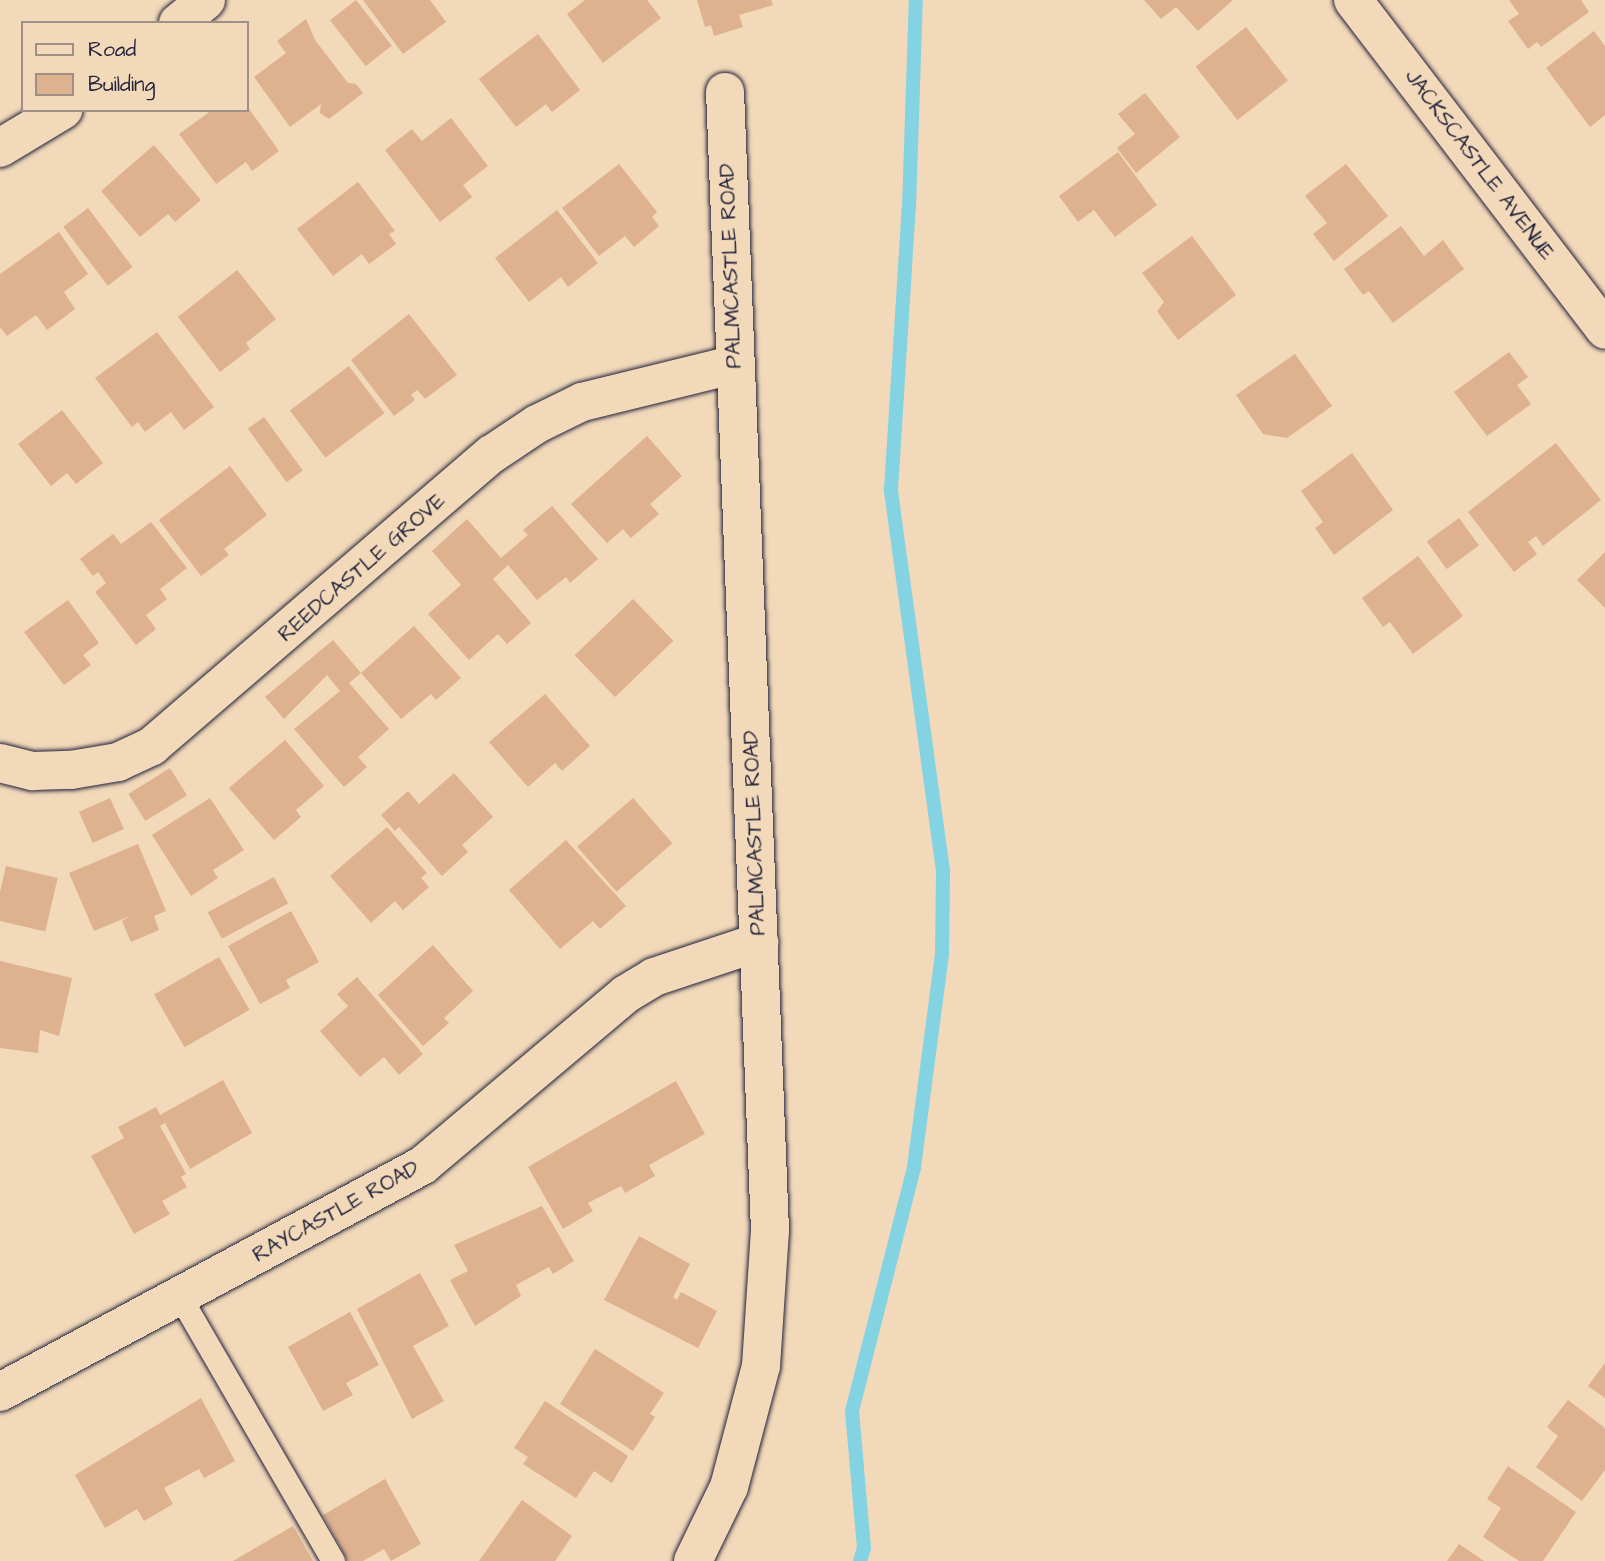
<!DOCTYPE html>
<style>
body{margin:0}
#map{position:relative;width:1605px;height:1561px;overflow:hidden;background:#f2d9b9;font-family:"Architects Daughter",sans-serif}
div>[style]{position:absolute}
.stream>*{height:14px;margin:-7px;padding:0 7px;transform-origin:7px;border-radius:7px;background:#84d3e2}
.building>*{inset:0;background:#deb18f;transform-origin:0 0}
.roads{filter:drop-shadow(0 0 2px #22223b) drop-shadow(0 0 2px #22223b)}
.service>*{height:23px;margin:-11.5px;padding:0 11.5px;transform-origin:11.5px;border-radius:11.5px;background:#f2d9b9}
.minor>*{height:38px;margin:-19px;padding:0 19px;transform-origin:19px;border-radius:19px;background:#f2d9b9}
span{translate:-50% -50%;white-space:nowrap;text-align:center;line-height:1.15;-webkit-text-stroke:7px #f2d9b9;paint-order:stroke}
.street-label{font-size:21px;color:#22223b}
.legend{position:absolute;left:21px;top:21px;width:228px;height:91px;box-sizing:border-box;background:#f2d9b9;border:2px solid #9f9087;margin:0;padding:9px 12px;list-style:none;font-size:21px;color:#22223b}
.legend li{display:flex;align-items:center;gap:14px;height:35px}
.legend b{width:35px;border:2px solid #9f9087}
</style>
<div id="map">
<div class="stream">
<div style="left:860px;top:1561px;width:14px;rotate:-73deg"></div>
<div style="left:864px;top:1548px;width:138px;rotate:-95deg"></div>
<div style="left:852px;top:1411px;width:252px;rotate:-75.7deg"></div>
<div style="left:914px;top:1167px;width:215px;rotate:-82.5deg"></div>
<div style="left:942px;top:954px;width:83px;rotate:-89.3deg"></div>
<div style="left:943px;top:871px;width:385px;rotate:-97.8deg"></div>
<div style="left:891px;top:490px;width:284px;rotate:-86.4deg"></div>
<div style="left:909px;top:207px;width:207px;rotate:-88.1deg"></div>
</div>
<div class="building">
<div style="left:356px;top:0;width:58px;height:33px;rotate:52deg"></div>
<div style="clip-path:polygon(363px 0,430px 0,446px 22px,403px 54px)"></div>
<div style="clip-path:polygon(585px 0,647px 0,661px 18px,603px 63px,567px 14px)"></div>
<div style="clip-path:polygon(697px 0,771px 0,773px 5px,739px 15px,743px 27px,714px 36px,711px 25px,705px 27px)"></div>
<div style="clip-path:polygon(1144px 0,1233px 0,1198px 31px,1176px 7px,1161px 19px)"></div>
<div style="clip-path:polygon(1509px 0,1581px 0,1589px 12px,1541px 47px,1537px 42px,1528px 49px,1508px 21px,1519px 14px)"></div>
<div style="clip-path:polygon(306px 19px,315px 40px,348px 83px,356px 84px,363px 93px,329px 119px,320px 113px,321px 104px,290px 127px,254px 77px,286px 53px,277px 41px)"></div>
<div style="left:1246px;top:27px;width:68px;height:64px;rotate:52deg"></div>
<div style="clip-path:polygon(1594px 31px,1605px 46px,1605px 115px,1590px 127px,1546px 68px)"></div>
<div style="clip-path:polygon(538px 34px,580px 90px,552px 112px,546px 104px,516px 127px,479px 79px)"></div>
<div style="clip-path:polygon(1145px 93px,1180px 137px,1136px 173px,1117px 148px,1135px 134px,1118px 114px)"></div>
<div style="clip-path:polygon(247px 106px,279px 151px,252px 171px,246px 162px,216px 184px,179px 134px,212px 110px,247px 110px)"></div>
<div style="clip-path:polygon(451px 118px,488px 166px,463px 185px,472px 197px,440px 222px,385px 150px,412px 129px,422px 141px)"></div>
<div style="clip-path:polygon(154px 145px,201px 200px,175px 222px,168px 214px,140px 237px,101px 191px)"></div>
<div style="clip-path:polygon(1118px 152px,1157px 205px,1115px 237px,1094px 210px,1078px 222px,1059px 196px)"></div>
<div style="clip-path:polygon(619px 164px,657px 212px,652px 217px,659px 226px,634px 247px,625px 236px,599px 256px,562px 208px)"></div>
<div style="clip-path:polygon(1346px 164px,1388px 216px,1334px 261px,1313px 234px,1327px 223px,1305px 196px)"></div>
<div style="clip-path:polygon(358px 182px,395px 231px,389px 234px,396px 244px,369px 264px,362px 254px,333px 276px,297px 229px)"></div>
<div style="left:88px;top:208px;width:74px;height:31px;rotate:53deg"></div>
<div style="clip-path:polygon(557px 210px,598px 263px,568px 287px,561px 277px,529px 302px,495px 258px)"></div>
<div style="clip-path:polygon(1401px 226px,1424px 256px,1443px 240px,1464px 269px,1393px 323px,1369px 291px,1363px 295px,1344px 269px)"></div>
<div style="clip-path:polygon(59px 232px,88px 274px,64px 292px,75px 309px,47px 330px,36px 315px,7px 336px,0 327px,0 274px)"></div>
<div style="clip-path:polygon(1192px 236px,1236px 295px,1178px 340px,1157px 311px,1164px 302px,1142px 273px)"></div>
<div style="clip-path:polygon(237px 270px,276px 319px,246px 343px,250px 349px,220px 372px,178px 317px)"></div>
<div style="clip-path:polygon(409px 314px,457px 375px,425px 399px,417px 390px,411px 395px,415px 400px,394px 416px,351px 360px)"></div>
<div style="clip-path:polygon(157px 332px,214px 407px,184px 430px,171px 412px,145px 432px,138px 422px,132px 427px,95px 378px)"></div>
<div style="clip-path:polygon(1509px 352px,1528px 377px,1517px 385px,1531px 404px,1487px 436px,1454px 392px)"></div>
<div style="clip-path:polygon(1295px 354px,1332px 406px,1287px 438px,1263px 434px,1236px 395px)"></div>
<div style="left:349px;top:366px;width:59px;height:74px;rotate:53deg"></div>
<div style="clip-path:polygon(62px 410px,103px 463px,76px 484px,67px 473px,51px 486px,18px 444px)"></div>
<div style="left:264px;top:417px;width:66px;height:20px;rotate:54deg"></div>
<div style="clip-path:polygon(647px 436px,682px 476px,650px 504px,659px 514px,631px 538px,623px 529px,607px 543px,571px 504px)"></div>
<div style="clip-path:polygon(1556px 443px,1601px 500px,1543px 546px,1536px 536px,1528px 542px,1537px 554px,1514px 572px,1468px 512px)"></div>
<div style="clip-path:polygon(1352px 453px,1393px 510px,1334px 555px,1315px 528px,1323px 522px,1301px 491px)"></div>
<div style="clip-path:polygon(230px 466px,267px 515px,224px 549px,229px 555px,201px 576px,159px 520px)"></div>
<div style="clip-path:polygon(552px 506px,598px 559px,570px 583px,566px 577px,537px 600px,508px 565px,493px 579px,531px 623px,507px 644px,498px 634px,469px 660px,428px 614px,461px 585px,432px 551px,467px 519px,501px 558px,528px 535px,523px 530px)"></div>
<div style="left:1459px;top:518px;width:34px;height:40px;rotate:54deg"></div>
<div style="clip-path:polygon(151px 522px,187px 568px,160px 589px,167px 599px,146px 615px,156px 629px,136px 645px,95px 592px,106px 583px,98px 572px,93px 576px,80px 559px,113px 534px,121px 544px)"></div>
<div style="clip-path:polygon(1605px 552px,1605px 608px,1577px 580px)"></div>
<div style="clip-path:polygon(1418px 556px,1463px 616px,1413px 654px,1390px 622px,1383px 627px,1362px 598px)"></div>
<div style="left:633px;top:599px;width:58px;height:81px;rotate:46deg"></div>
<div style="clip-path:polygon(68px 600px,99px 643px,83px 655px,91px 665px,64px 685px,24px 632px)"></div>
<div style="clip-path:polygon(414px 626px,461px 678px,436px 700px,431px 694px,401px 719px,361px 673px)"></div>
<div style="clip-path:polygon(333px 640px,361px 673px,349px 683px,389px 729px,358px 757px,367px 767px,344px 787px,294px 729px,340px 691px,327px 675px,284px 719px,265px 697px)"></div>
<div style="clip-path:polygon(545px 694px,590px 746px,562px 771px,555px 763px,528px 787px,489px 742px)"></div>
<div style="clip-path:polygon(285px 740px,324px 786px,296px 810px,301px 817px,274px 840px,229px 788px)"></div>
<div style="left:170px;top:768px;width:32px;height:49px;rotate:58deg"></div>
<div style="clip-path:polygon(454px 773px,493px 817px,462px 845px,468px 852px,442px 876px,399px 827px,395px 831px,381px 815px,408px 791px,419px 804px)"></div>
<div style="left:110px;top:798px;width:34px;height:34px;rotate:66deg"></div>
<div style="clip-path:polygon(210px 798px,244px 850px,213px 870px,218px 878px,191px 896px,152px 835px)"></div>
<div style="left:633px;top:798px;width:60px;height:74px;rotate:49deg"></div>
<div style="clip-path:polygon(387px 827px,427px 873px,421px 878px,429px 887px,403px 910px,395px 901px,371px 923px,330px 876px)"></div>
<div style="clip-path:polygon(566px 840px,626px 906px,600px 929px,593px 921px,560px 949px,509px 890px)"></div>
<div style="clip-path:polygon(138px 844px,166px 911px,154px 916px,159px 930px,131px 942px,122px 921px,130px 916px,94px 931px,69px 873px)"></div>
<div style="left:6px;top:866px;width:53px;height:55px;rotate:13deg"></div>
<div style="left:274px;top:877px;width:30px;height:75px;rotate:62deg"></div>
<div style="clip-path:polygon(291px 911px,319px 962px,286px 980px,290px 988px,260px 1004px,228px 946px)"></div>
<div style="clip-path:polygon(433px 945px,473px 991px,444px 1018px,449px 1023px,423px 1046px,378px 995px)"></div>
<div style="left:219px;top:957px;width:61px;height:75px;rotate:60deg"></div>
<div style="clip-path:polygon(0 961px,72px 978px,59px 1036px,40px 1030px,38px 1053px,0 1048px)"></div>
<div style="clip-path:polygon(357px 977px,423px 1054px,399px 1075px,384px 1057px,360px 1077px,320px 1031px,348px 1006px,337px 994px)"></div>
<div style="clip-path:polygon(223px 1080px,252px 1133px,190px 1169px,165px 1123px,160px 1126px,186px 1174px,181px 1177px,187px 1187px,162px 1201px,170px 1214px,134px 1234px,91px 1156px,124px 1138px,118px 1127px,156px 1107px,160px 1115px)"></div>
<div style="clip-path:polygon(676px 1081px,705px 1134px,649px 1165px,655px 1176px,625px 1193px,621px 1186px,588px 1203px,593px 1211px,563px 1229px,528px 1167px)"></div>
<div style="clip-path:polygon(542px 1206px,574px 1261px,553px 1274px,549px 1267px,516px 1285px,521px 1296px,475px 1326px,450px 1280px,468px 1271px,454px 1245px)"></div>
<div style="clip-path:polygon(639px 1236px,690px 1264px,673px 1297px,677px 1300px,681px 1292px,717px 1311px,698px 1348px,604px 1300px)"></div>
<div style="clip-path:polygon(420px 1273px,449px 1326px,413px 1346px,444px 1401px,412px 1419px,357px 1309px)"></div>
<div style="clip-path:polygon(350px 1312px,379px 1365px,346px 1383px,353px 1395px,323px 1411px,288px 1347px)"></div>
<div style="clip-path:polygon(595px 1349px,664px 1393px,650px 1414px,655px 1417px,633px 1451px,560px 1404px)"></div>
<div style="clip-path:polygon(1605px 1363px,1605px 1398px,1588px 1386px)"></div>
<div style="clip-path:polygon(201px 1398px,235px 1461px,204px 1478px,199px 1469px,164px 1488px,173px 1504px,144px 1521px,137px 1509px,105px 1528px,75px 1475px)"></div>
<div style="clip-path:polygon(1568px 1400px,1605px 1428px,1605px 1470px,1582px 1501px,1536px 1467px,1558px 1436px,1547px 1427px)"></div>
<div style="clip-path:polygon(545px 1401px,628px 1456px,612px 1483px,594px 1471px,576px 1498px,523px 1464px,528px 1457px,514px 1448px)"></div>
<div style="clip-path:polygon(1508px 1466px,1576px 1512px,1543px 1561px,1519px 1561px,1483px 1537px,1501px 1508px,1487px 1499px)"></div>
<div style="clip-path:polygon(385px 1479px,421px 1544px,391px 1561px,384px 1549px,363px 1561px,348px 1561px,323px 1515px)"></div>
<div style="clip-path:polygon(522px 1500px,572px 1536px,555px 1561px,479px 1561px)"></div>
<div style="clip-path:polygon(293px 1526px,313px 1561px,233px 1561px)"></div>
<div style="clip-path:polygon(1459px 1544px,1484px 1561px,1447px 1561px)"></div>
</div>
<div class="roads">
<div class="service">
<div style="left:180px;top:1297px;width:305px;rotate:59.9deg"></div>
</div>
<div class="minor">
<div style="left:1353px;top:0;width:415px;rotate:52.6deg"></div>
<div style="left:178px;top:23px;width:36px;rotate:-39deg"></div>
<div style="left:0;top:148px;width:74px;rotate:-31.1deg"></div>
<div style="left:0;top:763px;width:34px;rotate:14deg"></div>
<div style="left:33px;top:771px;width:38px;rotate:-2deg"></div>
<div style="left:71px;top:770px;width:48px;rotate:-9.7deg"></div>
<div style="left:118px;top:762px;width:38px;rotate:-25deg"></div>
<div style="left:152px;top:746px;width:448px;rotate:-40.7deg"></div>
<div style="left:492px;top:454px;width:54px;rotate:-33.7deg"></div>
<div style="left:537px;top:424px;width:50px;rotate:-26.1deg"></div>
<div style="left:582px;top:402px;width:155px;rotate:-13.8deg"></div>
<div style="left:0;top:1392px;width:480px;rotate:-28.2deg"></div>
<div style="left:423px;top:1165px;width:265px;rotate:-40.1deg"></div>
<div style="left:626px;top:994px;width:33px;rotate:-31deg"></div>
<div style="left:654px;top:977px;width:111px;rotate:-18.4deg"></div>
<div style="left:693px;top:1561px;width:82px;rotate:-64.1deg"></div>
<div style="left:729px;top:1487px;width:125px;rotate:-75.2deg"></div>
<div style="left:761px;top:1366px;width:135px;rotate:-86.2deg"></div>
<div style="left:770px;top:1231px;width:1140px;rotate:-92.26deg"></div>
</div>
</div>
<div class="street-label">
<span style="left:1479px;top:165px;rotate:53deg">JACKSCASTLE AVENUE</span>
<span style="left:731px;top:266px;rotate:-92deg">PALMCASTLE ROAD</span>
<span style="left:362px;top:568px;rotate:-41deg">REEDCASTLE GROVE</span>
<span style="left:755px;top:833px;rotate:-92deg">PALMCASTLE ROAD</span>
<span style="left:336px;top:1212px;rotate:-29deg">RAYCASTLE ROAD</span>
</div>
<ul class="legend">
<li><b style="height:9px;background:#f2d9b9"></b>Road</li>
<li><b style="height:19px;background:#deb18f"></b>Building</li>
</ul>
</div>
